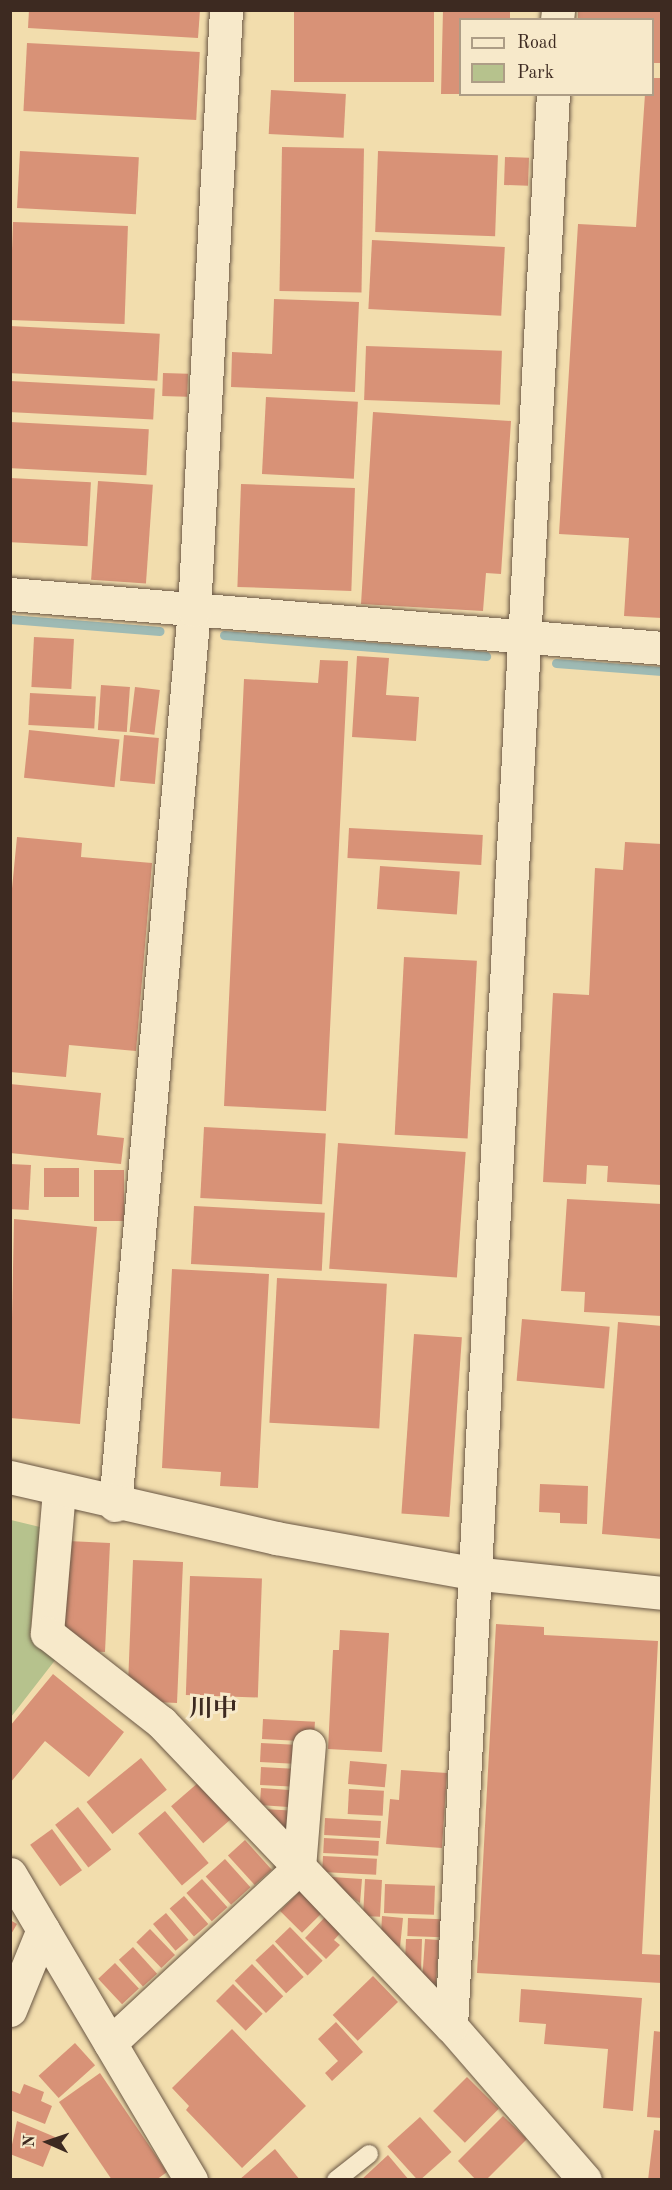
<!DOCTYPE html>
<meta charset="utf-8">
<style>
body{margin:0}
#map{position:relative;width:672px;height:2190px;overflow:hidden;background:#f2ddad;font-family:"Old Standard TT","Noto Serif JP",serif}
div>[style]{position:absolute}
.green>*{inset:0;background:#b6c28d}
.stream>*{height:9px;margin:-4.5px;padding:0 4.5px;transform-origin:4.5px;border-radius:4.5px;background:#9ebab4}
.building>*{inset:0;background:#d89277;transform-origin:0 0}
.roads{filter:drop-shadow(0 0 2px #6a5744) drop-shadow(0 0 2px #6a5744)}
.lane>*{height:18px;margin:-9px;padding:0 9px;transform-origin:9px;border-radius:9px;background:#f7e9ca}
.street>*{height:33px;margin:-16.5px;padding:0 16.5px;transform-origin:16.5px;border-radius:16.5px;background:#f7e9ca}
.secondary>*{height:33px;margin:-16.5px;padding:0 16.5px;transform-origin:16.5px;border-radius:16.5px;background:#f7e9ca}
span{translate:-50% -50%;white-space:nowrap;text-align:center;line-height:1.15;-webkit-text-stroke:6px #f7e9ca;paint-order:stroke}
.neighbourhood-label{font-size:24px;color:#3d2a21;font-weight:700}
.frame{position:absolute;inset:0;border:12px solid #3d2a21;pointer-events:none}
.legend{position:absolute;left:459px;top:18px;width:195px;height:78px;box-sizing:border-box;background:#f7e9ca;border:2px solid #ad9d86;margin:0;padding:8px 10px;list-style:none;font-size:18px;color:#3d2a21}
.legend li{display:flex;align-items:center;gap:12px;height:30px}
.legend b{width:30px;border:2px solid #ad9d86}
.north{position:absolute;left:18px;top:2112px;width:60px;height:60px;-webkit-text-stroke:4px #f7e9ca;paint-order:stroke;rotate:273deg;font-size:16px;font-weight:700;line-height:24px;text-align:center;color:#3d2a21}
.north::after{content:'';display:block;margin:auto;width:21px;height:27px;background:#3d2a21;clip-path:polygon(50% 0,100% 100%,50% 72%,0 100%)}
</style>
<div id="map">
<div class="green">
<div style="clip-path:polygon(11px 1520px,40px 1527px,30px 1635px,56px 1659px,11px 1717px)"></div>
</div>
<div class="stream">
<div style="left:10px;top:619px;width:150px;rotate:4.6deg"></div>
<div style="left:224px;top:635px;width:263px;rotate:4.6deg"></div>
<div style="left:556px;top:663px;width:106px;rotate:4.3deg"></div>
</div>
<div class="building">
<div style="clip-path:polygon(29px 10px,200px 10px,198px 38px,28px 28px)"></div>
<div style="left:294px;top:10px;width:140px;height:72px"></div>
<div style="clip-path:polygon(443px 10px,510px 10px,510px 20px,460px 20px,460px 94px,441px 94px)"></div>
<div style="clip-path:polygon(578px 10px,662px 10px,662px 63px,652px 63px,652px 20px,578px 20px)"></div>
<div style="left:27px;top:43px;width:173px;height:68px;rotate:3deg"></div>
<div style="clip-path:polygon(652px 78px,662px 78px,662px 618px,624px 616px,629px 538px,559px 534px,578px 224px,636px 227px,645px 94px,652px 94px)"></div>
<div style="left:271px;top:90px;width:75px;height:44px;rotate:3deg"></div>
<div style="left:282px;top:147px;width:82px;height:144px;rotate:1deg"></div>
<div style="left:20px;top:151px;width:119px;height:57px;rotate:3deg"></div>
<div style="left:378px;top:151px;width:120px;height:81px;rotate:2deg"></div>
<div style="left:505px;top:157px;width:24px;height:28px;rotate:2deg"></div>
<div style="left:13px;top:222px;width:115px;height:98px;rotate:2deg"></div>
<div style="left:372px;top:240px;width:133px;height:69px;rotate:3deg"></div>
<div style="clip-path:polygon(274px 299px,359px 302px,355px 392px,231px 387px,232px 352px,272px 354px)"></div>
<div style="left:10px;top:326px;width:150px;height:47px;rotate:3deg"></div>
<div style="left:366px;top:346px;width:136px;height:54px;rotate:2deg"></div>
<div style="left:163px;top:373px;width:25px;height:23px;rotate:2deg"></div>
<div style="left:10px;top:381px;width:145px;height:31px;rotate:3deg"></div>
<div style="left:266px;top:397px;width:92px;height:77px;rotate:3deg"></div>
<div style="clip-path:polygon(373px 412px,511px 421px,501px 574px,486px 573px,483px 611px,361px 604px)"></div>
<div style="left:10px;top:422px;width:139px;height:46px;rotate:3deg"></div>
<div style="left:10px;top:478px;width:81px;height:64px;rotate:3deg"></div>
<div style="left:98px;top:481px;width:55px;height:99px;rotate:4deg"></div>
<div style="left:241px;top:484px;width:114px;height:103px;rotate:2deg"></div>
<div style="left:34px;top:637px;width:40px;height:50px;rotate:3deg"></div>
<div style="clip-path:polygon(357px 656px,389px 658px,386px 695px,419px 697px,416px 741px,352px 737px)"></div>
<div style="clip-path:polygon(320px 660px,348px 661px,326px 1111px,224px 1106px,244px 679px,318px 683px)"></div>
<div style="left:101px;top:685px;width:29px;height:45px;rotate:4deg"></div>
<div style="left:135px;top:687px;width:25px;height:45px;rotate:7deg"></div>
<div style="left:30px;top:693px;width:66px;height:32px;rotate:3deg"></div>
<div style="left:29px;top:730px;width:91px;height:48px;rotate:6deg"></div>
<div style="left:124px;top:735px;width:35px;height:46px;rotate:5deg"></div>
<div style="left:349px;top:828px;width:134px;height:30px;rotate:3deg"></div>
<div style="clip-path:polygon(17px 837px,82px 843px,81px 857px,152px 863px,136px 1051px,69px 1045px,66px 1077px,10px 1072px,10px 909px)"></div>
<div style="clip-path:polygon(625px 842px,662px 844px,662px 1185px,607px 1182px,608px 1166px,587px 1165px,586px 1184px,543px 1182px,553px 993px,589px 995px,595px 868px,623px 870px)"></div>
<div style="left:380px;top:866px;width:80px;height:43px;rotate:4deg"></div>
<div style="left:404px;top:957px;width:73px;height:178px;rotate:3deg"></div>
<div style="clip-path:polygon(10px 1084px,101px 1093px,97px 1135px,124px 1138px,121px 1164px,10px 1153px)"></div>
<div style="left:204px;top:1127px;width:122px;height:71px;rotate:3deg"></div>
<div style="left:338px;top:1143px;width:128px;height:126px;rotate:4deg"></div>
<div style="left:10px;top:1164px;width:21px;height:45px;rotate:3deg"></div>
<div style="left:44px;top:1168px;width:35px;height:29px"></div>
<div style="left:94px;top:1170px;width:30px;height:51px"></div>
<div style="clip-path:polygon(567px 1199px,662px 1204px,662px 1316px,584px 1312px,585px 1292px,561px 1291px)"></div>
<div style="left:194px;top:1206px;width:131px;height:58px;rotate:3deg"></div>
<div style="clip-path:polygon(14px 1219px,97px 1227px,80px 1424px,10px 1418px)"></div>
<div style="clip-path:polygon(172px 1269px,269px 1274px,258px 1488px,220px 1486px,221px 1472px,162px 1468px)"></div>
<div style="left:277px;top:1278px;width:110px;height:145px;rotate:3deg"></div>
<div style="left:522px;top:1319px;width:88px;height:62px;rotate:5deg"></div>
<div style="clip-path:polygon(618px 1322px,662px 1326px,662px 1539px,602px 1534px)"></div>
<div style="left:414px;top:1334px;width:48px;height:180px;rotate:4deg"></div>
<div style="clip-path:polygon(540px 1484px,588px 1486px,587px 1524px,560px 1523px,560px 1513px,539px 1512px)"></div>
<div style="clip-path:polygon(68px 1541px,110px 1543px,105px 1652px,88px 1651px,63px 1634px)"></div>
<div style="clip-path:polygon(133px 1560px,183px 1562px,177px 1703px,156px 1702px,128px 1685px)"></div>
<div style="left:190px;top:1576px;width:72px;height:119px;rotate:2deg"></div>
<div style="clip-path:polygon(496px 1624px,544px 1627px,544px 1635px,658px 1641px,642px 1954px,662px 1955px,662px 1983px,477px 1973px)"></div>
<div style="clip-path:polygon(340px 1630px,389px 1633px,382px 1752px,328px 1749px,333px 1650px,339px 1650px)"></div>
<div style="clip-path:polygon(53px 1674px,124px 1732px,89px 1777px,45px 1741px,10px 1783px,10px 1726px)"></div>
<div style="left:263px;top:1719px;width:52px;height:20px;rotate:3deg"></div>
<div style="left:261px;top:1743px;width:43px;height:19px;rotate:3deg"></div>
<div style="left:141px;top:1758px;width:41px;height:70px;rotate:51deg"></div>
<div style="left:350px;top:1761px;width:37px;height:23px;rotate:5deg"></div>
<div style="left:261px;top:1767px;width:41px;height:18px;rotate:3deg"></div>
<div style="clip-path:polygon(401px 1770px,447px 1773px,442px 1848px,386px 1844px,390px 1799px,399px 1800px)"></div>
<div style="left:199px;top:1782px;width:49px;height:37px;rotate:49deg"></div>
<div style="left:261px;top:1788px;width:39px;height:17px;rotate:4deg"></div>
<div style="left:349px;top:1789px;width:35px;height:25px;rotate:3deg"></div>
<div style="left:78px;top:1807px;width:54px;height:29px;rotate:52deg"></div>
<div style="clip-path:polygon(264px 1809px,298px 1811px,296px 1840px)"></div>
<div style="left:165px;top:1811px;width:68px;height:35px;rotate:50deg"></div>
<div style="left:325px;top:1818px;width:56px;height:17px;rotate:3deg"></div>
<div style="left:52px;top:1829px;width:51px;height:27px;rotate:54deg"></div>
<div style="left:324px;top:1838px;width:55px;height:15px;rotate:3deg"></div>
<div style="left:245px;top:1840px;width:40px;height:23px;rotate:48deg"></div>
<div style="left:323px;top:1856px;width:54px;height:16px;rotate:3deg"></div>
<div style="left:225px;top:1859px;width:38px;height:26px;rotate:48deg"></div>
<div style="clip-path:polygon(332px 1877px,362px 1879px,360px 1903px,331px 1884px)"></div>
<div style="left:202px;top:1879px;width:38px;height:21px;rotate:48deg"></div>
<div style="left:365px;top:1879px;width:17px;height:37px;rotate:3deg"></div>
<div style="left:385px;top:1884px;width:50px;height:29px;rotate:2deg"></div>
<div style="left:302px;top:1889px;width:31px;height:31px;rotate:45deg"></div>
<div style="left:184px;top:1896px;width:37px;height:19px;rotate:49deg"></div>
<div style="left:166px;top:1913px;width:35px;height:17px;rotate:50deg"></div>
<div style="clip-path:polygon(328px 1914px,344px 1929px,334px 1940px,340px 1945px,326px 1959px,305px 1938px)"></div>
<div style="clip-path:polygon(382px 1916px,403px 1918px,400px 1947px,381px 1935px)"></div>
<div style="left:408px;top:1918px;width:34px;height:18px;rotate:2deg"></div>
<div style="clip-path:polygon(10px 1920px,17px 1924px,10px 1936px)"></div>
<div style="left:290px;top:1927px;width:47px;height:21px;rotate:46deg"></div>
<div style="left:150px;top:1929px;width:36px;height:19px;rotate:46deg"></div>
<div style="clip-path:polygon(406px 1939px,422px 1939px,421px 1970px,405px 1962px)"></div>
<div style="left:425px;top:1939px;width:14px;height:44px;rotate:4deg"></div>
<div style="left:273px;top:1944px;width:45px;height:24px;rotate:47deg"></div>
<div style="left:133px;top:1947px;width:36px;height:19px;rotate:48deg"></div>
<div style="left:115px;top:1963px;width:35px;height:23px;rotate:47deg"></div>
<div style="left:252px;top:1964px;width:45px;height:24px;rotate:46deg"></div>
<div style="left:373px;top:1976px;width:36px;height:56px;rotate:46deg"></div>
<div style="left:233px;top:1984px;width:42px;height:24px;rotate:45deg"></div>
<div style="clip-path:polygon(521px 1989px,642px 1998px,633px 2111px,603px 2108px,608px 2049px,544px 2044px,546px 2024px,519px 2022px)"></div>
<div style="clip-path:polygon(336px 2022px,363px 2052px,332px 2081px,325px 2073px,338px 2061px,318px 2039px)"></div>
<div style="clip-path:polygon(232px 2029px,306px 2106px,242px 2168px,186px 2110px,189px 2106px,172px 2088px)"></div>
<div style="clip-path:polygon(654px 2031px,662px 2032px,662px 2118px,647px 2117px)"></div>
<div style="left:75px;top:2043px;width:30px;height:49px;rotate:48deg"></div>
<div style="clip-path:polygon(100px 2073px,167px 2172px,156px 2180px,112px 2180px,59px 2102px)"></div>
<div style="left:467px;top:2077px;width:45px;height:48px;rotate:45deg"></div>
<div style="clip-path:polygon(24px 2084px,44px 2092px,41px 2101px,52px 2106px,45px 2124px,10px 2110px,10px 2090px,20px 2094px)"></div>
<div style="clip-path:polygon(503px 2116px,527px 2139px,486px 2180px,476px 2180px,458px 2161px)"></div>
<div style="left:420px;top:2117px;width:47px;height:44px;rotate:48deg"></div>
<div style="clip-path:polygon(17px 2121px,55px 2137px,43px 2167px,10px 2154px)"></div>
<div style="clip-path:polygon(654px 2130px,662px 2131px,662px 2180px,648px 2180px)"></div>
<div style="clip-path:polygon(275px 2149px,300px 2180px,239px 2180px)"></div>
<div style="clip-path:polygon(388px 2155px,409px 2180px,361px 2180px)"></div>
</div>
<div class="roads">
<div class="lane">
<div style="left:336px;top:2180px;width:42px;rotate:-38.2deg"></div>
</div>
<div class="street">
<div style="left:557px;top:20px;width:10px;rotate:-84deg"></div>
<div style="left:10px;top:594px;width:654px;rotate:4.73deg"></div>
<div style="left:59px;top:1490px;width:144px;rotate:94.8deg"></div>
<div style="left:47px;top:1633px;width:145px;rotate:38deg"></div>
<div style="left:161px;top:1722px;width:420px;rotate:46.4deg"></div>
<div style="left:451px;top:2026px;width:204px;rotate:49deg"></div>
<div style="left:115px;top:1505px;width:898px;rotate:-84.96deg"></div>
<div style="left:194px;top:610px;width:601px;rotate:-86.95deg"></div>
<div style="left:10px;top:2010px;width:87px;rotate:-67.8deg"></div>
<div style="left:451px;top:2026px;width:1935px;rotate:-86.98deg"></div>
<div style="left:110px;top:2043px;width:258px;rotate:-42.8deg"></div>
<div style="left:299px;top:1868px;width:123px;rotate:-85.4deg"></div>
</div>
<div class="secondary">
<div style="left:10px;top:1477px;width:273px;rotate:12.9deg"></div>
<div style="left:276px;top:1538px;width:199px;rotate:10.1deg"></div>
<div style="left:472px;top:1573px;width:191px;rotate:6deg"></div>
<div style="left:10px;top:1874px;width:356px;rotate:59.4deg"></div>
</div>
</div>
<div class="neighbourhood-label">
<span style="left:213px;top:1711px">川中</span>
</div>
<div class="frame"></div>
<ul class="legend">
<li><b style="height:8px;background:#f7e9ca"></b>Road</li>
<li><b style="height:16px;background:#b6c28d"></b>Park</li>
</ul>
<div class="north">N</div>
</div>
